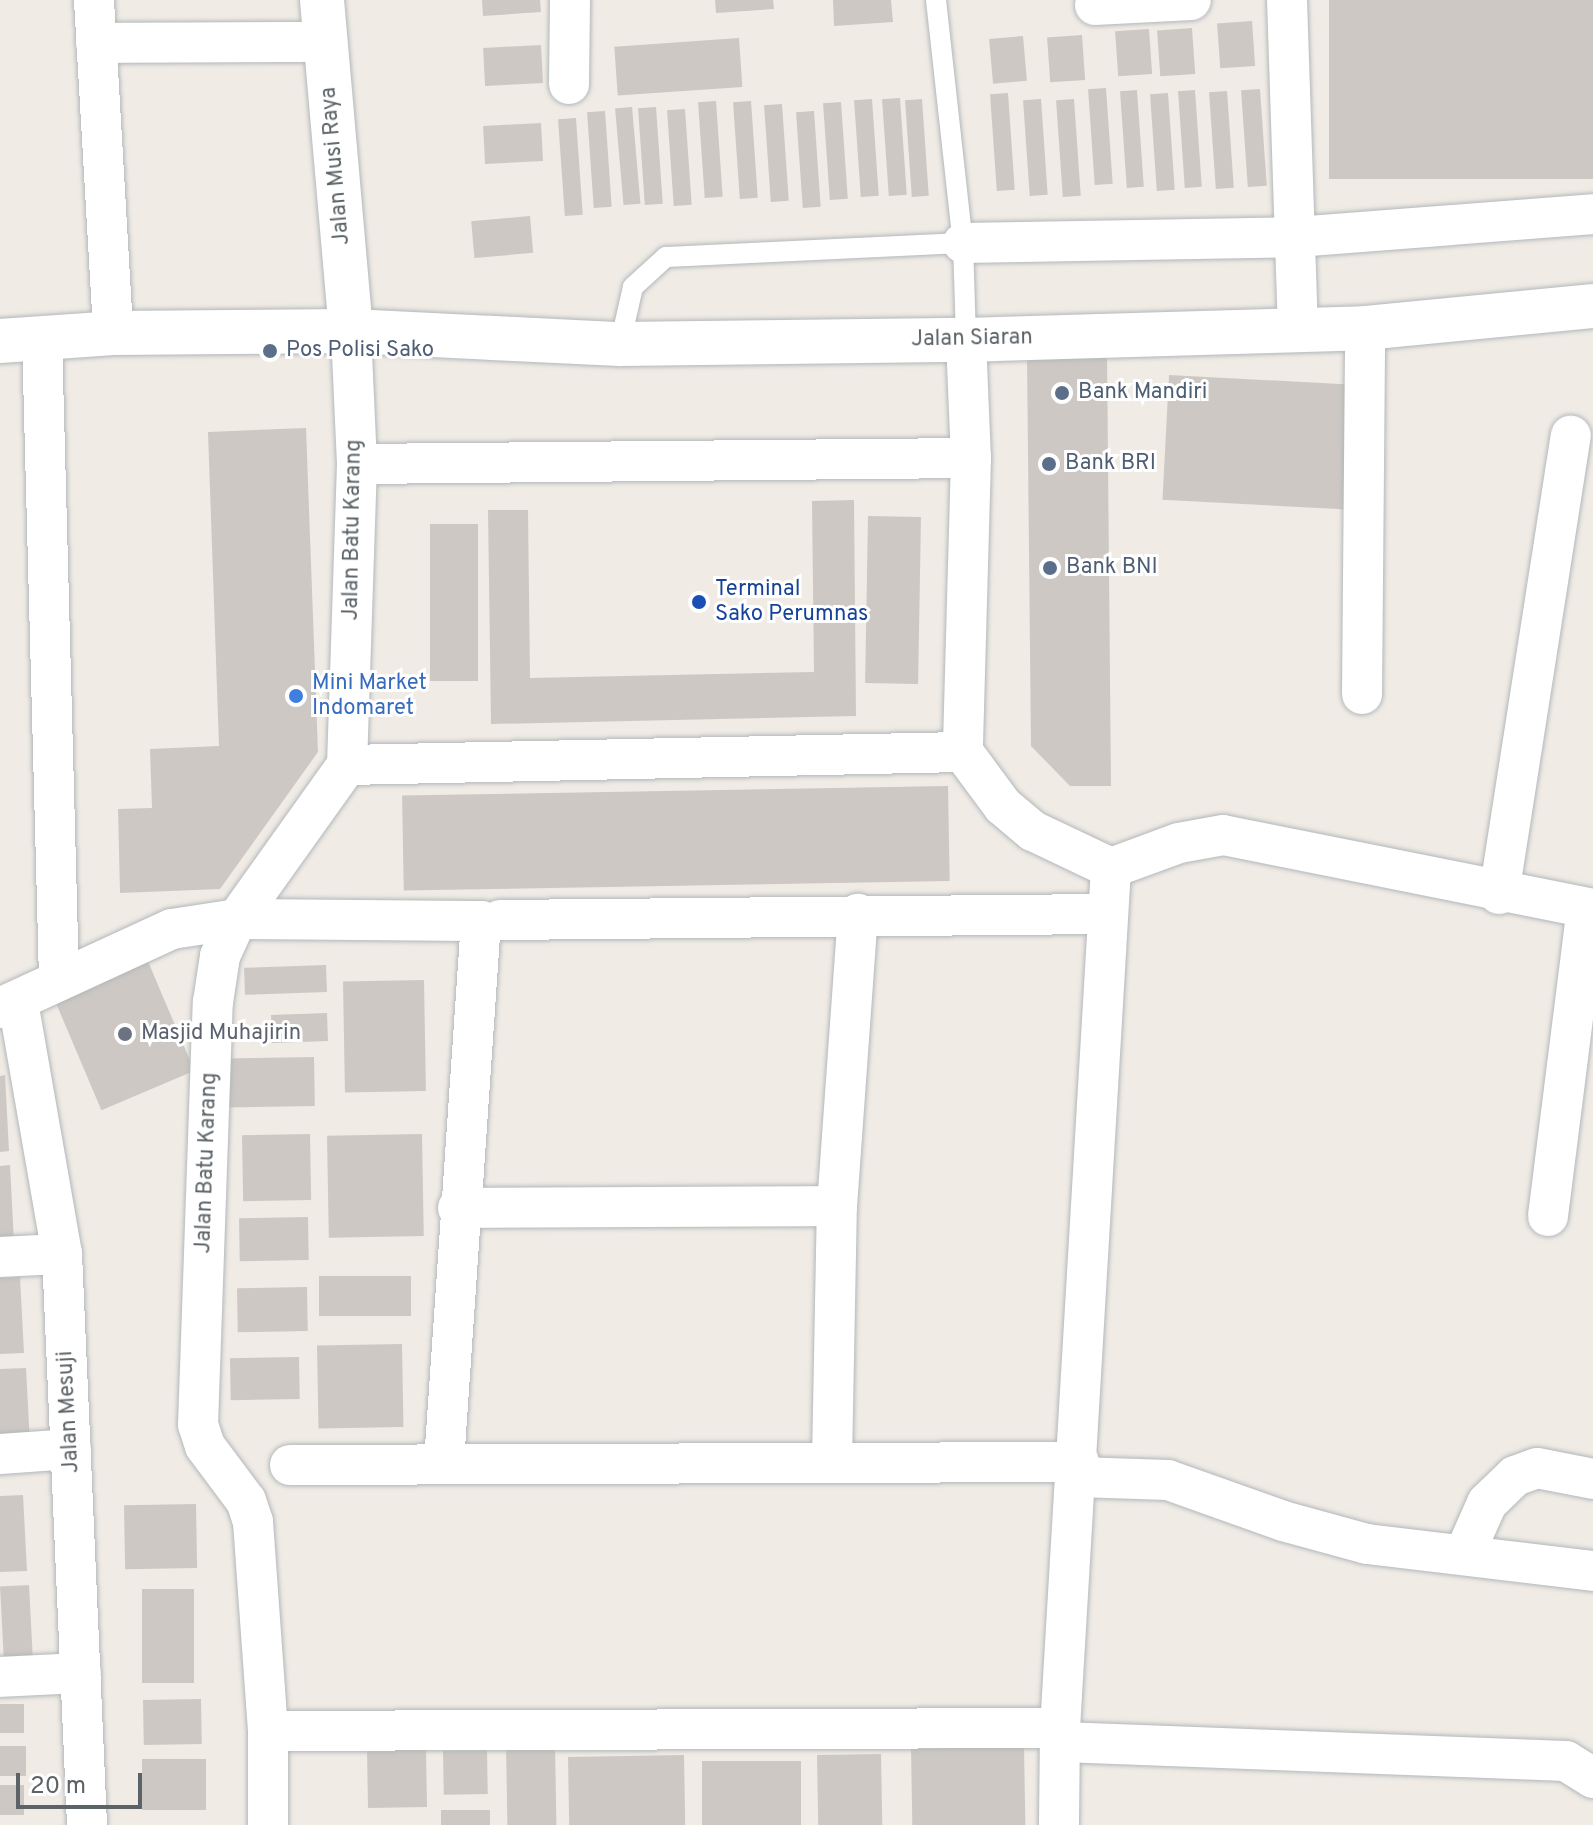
<!DOCTYPE html>
<style>
body{margin:0}
#map{position:relative;width:1593px;height:1825px;overflow:hidden;background:#f0ebe5;font-family:Overpass,sans-serif}
div>[style]{position:absolute}
.building>*{inset:0;background:#cdc8c3;transform-origin:0 0}
.roads{filter:drop-shadow(0 0 2px #b2b8bb) drop-shadow(0 0 2px #b2b8bb)}
.lane>*{height:20px;margin:-10px;padding:0 10px;transform-origin:10px;border-radius:10px;background:#fff}
.street>*{height:40px;margin:-20px;padding:0 20px;transform-origin:20px;border-radius:20px;background:#fff}
.secondary>*{height:44px;margin:-22px;padding:0 22px;transform-origin:22px;border-radius:22px;background:#fff}
.dots>*{width:22px;height:22px;translate:-50% -50%;box-sizing:border-box;border:4px solid #fff;border-radius:50%}
span{translate:-50% -50%;white-space:nowrap;text-align:center;line-height:1.15;-webkit-text-stroke:6px #fff;paint-order:stroke}
.street-label{font-size:22px;color:#5c6367}
.service-label{font-size:22px;color:#4e5e75}
.left{translate:0 -50%;text-align:left}
.transit-label{font-size:22px;color:#164399}
.shop-label{font-size:22px;color:#366cbe}
.worship-label{font-size:22px;color:#5b616d}
.scale{position:absolute;left:16px;top:1773px;width:126px;height:36px;box-sizing:border-box;border:4px solid #5c6367;border-top:0;padding-left:10px;font-size:24px;line-height:28px;white-space:nowrap;color:#5c6367;-webkit-text-stroke:6px #fff;paint-order:stroke}
</style>
<div id="map">
<div class="building">
<div style="clip-path:polygon(482px 0,540px 0,541px 12px,483px 16px)"></div>
<div style="clip-path:polygon(715px 0,773px 0,774px 9px,716px 13px)"></div>
<div style="clip-path:polygon(833px 0,891px 0,893px 22px,834px 26px)"></div>
<div style="left:1593px;top:0;width:179px;height:264px;rotate:90deg"></div>
<div style="left:1252px;top:21px;width:45px;height:35px;rotate:86deg"></div>
<div style="left:1192px;top:28px;width:46px;height:35px;rotate:86deg"></div>
<div style="left:1149px;top:29px;width:45px;height:34px;rotate:86deg"></div>
<div style="left:1082px;top:35px;width:45px;height:35px;rotate:86deg"></div>
<div style="left:1023px;top:36px;width:45px;height:34px;rotate:85deg"></div>
<div style="left:739px;top:38px;width:49px;height:125px;rotate:86deg"></div>
<div style="left:541px;top:45px;width:38px;height:58px;rotate:87deg"></div>
<div style="left:1106px;top:88px;width:96px;height:18px;rotate:86deg"></div>
<div style="left:1260px;top:89px;width:97px;height:19px;rotate:86deg"></div>
<div style="left:1137px;top:90px;width:97px;height:17px;rotate:86deg"></div>
<div style="left:1195px;top:90px;width:97px;height:17px;rotate:86deg"></div>
<div style="left:1227px;top:91px;width:97px;height:18px;rotate:86deg"></div>
<div style="left:1008px;top:93px;width:97px;height:18px;rotate:86deg"></div>
<div style="left:1168px;top:93px;width:97px;height:18px;rotate:86deg"></div>
<div style="left:900px;top:98px;width:97px;height:18px;rotate:86deg"></div>
<div style="left:872px;top:99px;width:97px;height:18px;rotate:86deg"></div>
<div style="left:922px;top:99px;width:97px;height:17px;rotate:86deg"></div>
<div style="left:1041px;top:99px;width:96px;height:18px;rotate:86deg"></div>
<div style="left:1074px;top:99px;width:97px;height:18px;rotate:86deg"></div>
<div style="left:716px;top:101px;width:96px;height:18px;rotate:86deg"></div>
<div style="left:751px;top:101px;width:97px;height:18px;rotate:86deg"></div>
<div style="left:841px;top:102px;width:97px;height:18px;rotate:86deg"></div>
<div style="left:782px;top:104px;width:97px;height:18px;rotate:86deg"></div>
<div style="left:632px;top:107px;width:97px;height:17px;rotate:85deg"></div>
<div style="left:656px;top:107px;width:97px;height:18px;rotate:86deg"></div>
<div style="left:685px;top:109px;width:96px;height:18px;rotate:86deg"></div>
<div style="left:605px;top:111px;width:96px;height:18px;rotate:86deg"></div>
<div style="left:814px;top:111px;width:96px;height:18px;rotate:86deg"></div>
<div style="left:576px;top:118px;width:97px;height:18px;rotate:86deg"></div>
<div style="left:541px;top:123px;width:38px;height:58px;rotate:87deg"></div>
<div style="left:530px;top:216px;width:37px;height:59px;rotate:85deg"></div>
<div style="clip-path:polygon(1107px 354px,1111px 786px,1070px 786px,1031px 746px,1027px 356px)"></div>
<div style="left:1169px;top:375px;width:190px;height:125px;rotate:3deg"></div>
<div style="clip-path:polygon(306px 428px,318px 752px,220px 889px,120px 893px,118px 809px,152px 808px,150px 749px,219px 746px,208px 432px)"></div>
<div style="clip-path:polygon(854px 500px,856px 716px,491px 724px,488px 510px,528px 510px,530px 678px,814px 672px,812px 501px)"></div>
<div style="left:868px;top:516px;width:53px;height:167px;rotate:1deg"></div>
<div style="left:430px;top:524px;width:48px;height:157px"></div>
<div style="left:948px;top:786px;width:95px;height:546px;rotate:89deg"></div>
<div style="left:144px;top:952px;width:129px;height:101px;rotate:67deg"></div>
<div style="left:326px;top:965px;width:27px;height:82px;rotate:88deg"></div>
<div style="left:424px;top:980px;width:111px;height:81px;rotate:89deg"></div>
<div style="left:327px;top:1013px;width:28px;height:56px;rotate:88deg"></div>
<div style="left:314px;top:1057px;width:49px;height:87px;rotate:89deg"></div>
<div style="clip-path:polygon(5px 1075px,9px 1151px,0 1152px,0 1076px)"></div>
<div style="left:310px;top:1134px;width:66px;height:68px;rotate:89deg"></div>
<div style="left:422px;top:1134px;width:102px;height:95px;rotate:89deg"></div>
<div style="clip-path:polygon(10px 1165px,14px 1242px,0 1242px,0 1166px)"></div>
<div style="left:308px;top:1217px;width:43px;height:69px;rotate:89deg"></div>
<div style="left:411px;top:1276px;width:40px;height:92px;rotate:90deg"></div>
<div style="clip-path:polygon(20px 1277px,24px 1353px,0 1354px,0 1278px)"></div>
<div style="left:307px;top:1287px;width:44px;height:70px;rotate:89deg"></div>
<div style="left:402px;top:1344px;width:83px;height:85px;rotate:89deg"></div>
<div style="left:299px;top:1357px;width:42px;height:69px;rotate:89deg"></div>
<div style="clip-path:polygon(26px 1368px,30px 1444px,0 1436px,0 1369px)"></div>
<div style="clip-path:polygon(23px 1495px,27px 1571px,0 1572px,0 1496px)"></div>
<div style="left:196px;top:1504px;width:64px;height:72px;rotate:89deg"></div>
<div style="left:29px;top:1585px;width:76px;height:29px;rotate:87deg"></div>
<div style="left:142px;top:1589px;width:52px;height:94px"></div>
<div style="left:201px;top:1699px;width:45px;height:58px;rotate:89deg"></div>
<div style="left:0;top:1704px;width:24px;height:29px"></div>
<div style="left:555px;top:1745px;width:80px;height:49px;rotate:89deg"></div>
<div style="left:26px;top:1746px;width:30px;height:26px;rotate:90deg"></div>
<div style="left:1024px;top:1747px;width:78px;height:113px;rotate:89deg"></div>
<div style="left:426px;top:1749px;width:58px;height:59px;rotate:89deg"></div>
<div style="left:487px;top:1750px;width:44px;height:44px;rotate:89deg"></div>
<div style="left:881px;top:1754px;width:71px;height:64px;rotate:89deg"></div>
<div style="left:684px;top:1755px;width:70px;height:116px;rotate:89deg"></div>
<div style="left:206px;top:1759px;width:51px;height:64px;rotate:90deg"></div>
<div style="left:801px;top:1761px;width:64px;height:99px;rotate:90deg"></div>
<div style="left:0;top:1785px;width:24px;height:30px"></div>
<div style="left:490px;top:1810px;width:15px;height:49px;rotate:90deg"></div>
</div>
<div class="roads">
<div class="lane">
<div style="left:936px;top:0;width:244px;rotate:83.7deg"></div>
<div style="left:963px;top:243px;width:97px;rotate:88.2deg"></div>
<div style="left:620px;top:344px;width:58px;rotate:-77.2deg"></div>
<div style="left:633px;top:287px;width:45px;rotate:-42.3deg"></div>
<div style="left:666px;top:257px;width:297px;rotate:-2.7deg"></div>
</div>
<div class="street">
<div style="left:94px;top:0;width:334px;rotate:86.7deg"></div>
<div style="left:1287px;top:0;width:330px;rotate:88.1deg"></div>
<div style="left:1095px;top:5px;width:96px;rotate:-3deg"></div>
<div style="left:96px;top:43px;width:228px;rotate:-0.3deg"></div>
<div style="left:569px;top:84px;width:84px;rotate:-89.3deg"></div>
<div style="left:963px;top:243px;width:333px;rotate:-1deg"></div>
<div style="left:1296px;top:237px;width:298px;rotate:-4.4deg"></div>
<div style="left:42px;top:338px;width:640px;rotate:88.48deg"></div>
<div style="left:966px;top:340px;width:118px;rotate:87.6deg"></div>
<div style="left:971px;top:458px;width:294px;rotate:91.6deg"></div>
<div style="left:963px;top:752px;width:67px;rotate:53.5deg"></div>
<div style="left:1003px;top:806px;width:39px;rotate:40deg"></div>
<div style="left:1033px;top:831px;width:86px;rotate:25.4deg"></div>
<div style="left:1111px;top:868px;width:862px;rotate:93.39deg"></div>
<div style="left:1060px;top:1728px;width:97px;rotate:90.6deg"></div>
<div style="left:357px;top:464px;width:614px;rotate:-0.56deg"></div>
<div style="left:1362px;top:694px;width:366px;rotate:-89.5deg"></div>
<div style="left:347px;top:765px;width:616px;rotate:-1.21deg"></div>
<div style="left:1111px;top:868px;width:72px;rotate:-20.2deg"></div>
<div style="left:1179px;top:843px;width:45px;rotate:-10.3deg"></div>
<div style="left:1223px;top:835px;width:377px;rotate:11.3deg"></div>
<div style="left:1499px;top:894px;width:464px;rotate:-81.1deg"></div>
<div style="left:500px;top:920px;width:606px;rotate:-0.57deg"></div>
<div style="left:18px;top:1002px;width:256px;rotate:80.1deg"></div>
<div style="left:62px;top:1254px;width:572px;rotate:87.49deg"></div>
<div style="left:0;top:1008px;width:189px;rotate:-24.7deg"></div>
<div style="left:172px;top:929px;width:66px;rotate:-8.7deg"></div>
<div style="left:237px;top:919px;width:244px;rotate:0.5deg"></div>
<div style="left:481px;top:921px;width:543px;rotate:93.91deg"></div>
<div style="left:458px;top:1208px;width:379px;rotate:-0.3deg"></div>
<div style="left:1548px;top:1216px;width:309px;rotate:-82.8deg"></div>
<div style="left:0;top:1257px;width:62px;rotate:-2.8deg"></div>
<div style="left:0;top:1454px;width:71px;rotate:-4deg"></div>
<div style="left:832px;top:1461px;width:255px;rotate:-88.9deg"></div>
<div style="left:837px;top:1206px;width:293px;rotate:-85.9deg"></div>
<div style="left:290px;top:1465px;width:789px;rotate:-0.22deg"></div>
<div style="left:1078px;top:1477px;width:90px;rotate:1.9deg"></div>
<div style="left:1168px;top:1480px;width:122px;rotate:19.6deg"></div>
<div style="left:1283px;top:1521px;width:87px;rotate:15.3deg"></div>
<div style="left:1367px;top:1544px;width:228px;rotate:6.8deg"></div>
<div style="left:1464px;top:1555px;width:57px;rotate:-66.1deg"></div>
<div style="left:1487px;top:1503px;width:39px;rotate:-44deg"></div>
<div style="left:1515px;top:1476px;width:23px;rotate:-20deg"></div>
<div style="left:1537px;top:1468px;width:57px;rotate:11.1deg"></div>
<div style="left:0;top:1677px;width:81px;rotate:-2.8deg"></div>
<div style="left:268px;top:1731px;width:792px;rotate:-0.22deg"></div>
<div style="left:1062px;top:1742px;width:504px;rotate:2.16deg"></div>
<div style="left:1566px;top:1761px;width:32px;rotate:32deg"></div>
<div style="left:268px;top:1825px;width:94px;rotate:-90deg"></div>
<div style="left:268px;top:1731px;width:210px;rotate:-94.1deg"></div>
<div style="left:253px;top:1522px;width:22px;rotate:-108deg"></div>
<div style="left:246px;top:1501px;width:69px;rotate:-126.7deg"></div>
<div style="left:205px;top:1446px;width:22px;rotate:-108deg"></div>
<div style="left:198px;top:1425px;width:423px;rotate:-88deg"></div>
<div style="left:213px;top:1002px;width:47px;rotate:-81.3deg"></div>
<div style="left:220px;top:956px;width:41px;rotate:-65.3deg"></div>
<div style="left:237px;top:919px;width:189px;rotate:-54.5deg"></div>
<div style="left:347px;top:765px;width:301px;rotate:-88.1deg"></div>
<div style="left:357px;top:464px;width:133px;rotate:-92.6deg"></div>
</div>
<div class="secondary">
<div style="left:322px;top:0;width:332px;rotate:85deg"></div>
<div style="left:0;top:341px;width:113px;rotate:-4deg"></div>
<div style="left:113px;top:333px;width:238px;rotate:-0.5deg"></div>
<div style="left:351px;top:331px;width:269px;rotate:2.8deg"></div>
<div style="left:620px;top:344px;width:346px;rotate:-0.7deg"></div>
<div style="left:966px;top:340px;width:399px;rotate:-1.7deg"></div>
<div style="left:1365px;top:328px;width:229px;rotate:-5.5deg"></div>
</div>
</div>
<div class="dots">
<div style="left:270px;top:351px;background:#5c6f8a"></div>
<div style="left:1062px;top:393px;background:#5c6f8a"></div>
<div style="left:1049px;top:464px;background:#5c6f8a"></div>
<div style="left:1050px;top:568px;background:#5c6f8a"></div>
<div style="left:699px;top:602px;background:#1a4fb4"></div>
<div style="left:296px;top:696px;background:#3f7fe0"></div>
<div style="left:125px;top:1034px;background:#6b7280"></div>
</div>
<div class="street-label">
<span style="left:336px;top:166px;rotate:-95deg">Jalan Musi Raya</span>
<span style="left:972px;top:339px;rotate:-1deg">Jalan Siaran</span>
<span style="left:353px;top:530px;rotate:-89deg">Jalan Batu Karang</span>
<span style="left:207px;top:1163px;rotate:-88deg">Jalan Batu Karang</span>
<span style="left:69px;top:1412px;rotate:-93deg">Jalan Mesuji</span>
</div>
<div class="service-label">
<span class="left" style="left:286px;top:351px">Pos Polisi Sako</span>
<span class="left" style="left:1078px;top:393px">Bank Mandiri</span>
<span class="left" style="left:1065px;top:464px">Bank BRI</span>
<span class="left" style="left:1066px;top:568px">Bank BNI</span>
</div>
<div class="transit-label">
<span class="left" style="left:715px;top:602px">Terminal<br>Sako Perumnas</span>
</div>
<div class="shop-label">
<span class="left" style="left:312px;top:696px">Mini Market<br>Indomaret</span>
</div>
<div class="worship-label">
<span class="left" style="left:141px;top:1034px">Masjid Muhajirin</span>
</div>
<div class="scale">20 m</div>
</div>
